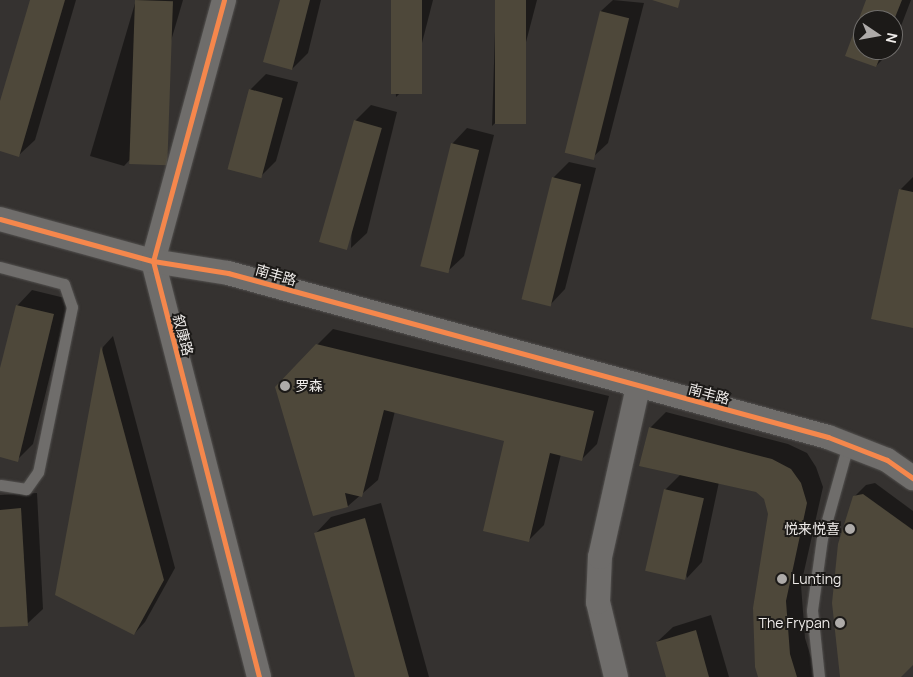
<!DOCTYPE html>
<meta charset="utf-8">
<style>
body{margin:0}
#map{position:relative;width:913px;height:677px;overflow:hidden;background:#353230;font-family:Manrope,"Noto Sans SC",sans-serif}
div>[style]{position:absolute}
.shadow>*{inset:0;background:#0007}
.building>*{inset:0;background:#4e483a;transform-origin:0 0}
.roads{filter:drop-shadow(0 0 1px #53514f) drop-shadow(0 0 1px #53514f)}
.service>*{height:11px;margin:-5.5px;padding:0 5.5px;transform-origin:5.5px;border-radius:5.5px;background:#6f6d6b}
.minor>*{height:24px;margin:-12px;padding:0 12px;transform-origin:12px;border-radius:12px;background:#6f6d6b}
.cycleway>*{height:5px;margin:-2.5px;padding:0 2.5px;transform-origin:2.5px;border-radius:2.5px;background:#f5874c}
.dots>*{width:14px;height:14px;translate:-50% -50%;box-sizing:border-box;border:2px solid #1c1a18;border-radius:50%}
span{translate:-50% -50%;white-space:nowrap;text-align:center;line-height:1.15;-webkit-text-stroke:4px #1c1a18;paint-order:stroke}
.street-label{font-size:14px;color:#efecea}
.poi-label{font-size:14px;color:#efecea}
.left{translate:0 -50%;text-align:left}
.right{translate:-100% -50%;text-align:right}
.north{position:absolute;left:853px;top:10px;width:50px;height:50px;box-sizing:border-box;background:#1c1a18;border:1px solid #706e6c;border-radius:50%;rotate:102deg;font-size:14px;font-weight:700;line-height:20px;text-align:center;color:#efecea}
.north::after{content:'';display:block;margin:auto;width:18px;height:22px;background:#aeaba9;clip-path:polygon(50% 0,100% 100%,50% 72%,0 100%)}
</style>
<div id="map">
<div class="shadow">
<div style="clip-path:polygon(31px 0,76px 0,35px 140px,19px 155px,0 150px,0 106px)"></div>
<div style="clip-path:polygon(136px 0,183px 0,139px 150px,124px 166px,90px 156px)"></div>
<div style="clip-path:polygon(281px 0,321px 0,308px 53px,292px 69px)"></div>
<div style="clip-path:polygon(392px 0,433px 0,412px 82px,396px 97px)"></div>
<div style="clip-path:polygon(496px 0,537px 0,508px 111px,492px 126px)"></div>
<div style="clip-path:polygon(613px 0,644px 3px,608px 143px,592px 158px,601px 11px)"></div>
<div style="clip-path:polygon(867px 0,911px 0,893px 47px,893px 20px,863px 20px,863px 50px,892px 50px,876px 66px,847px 55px)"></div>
<div style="clip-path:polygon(266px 74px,298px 82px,276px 161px,260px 177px,250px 90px)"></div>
<div style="clip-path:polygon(371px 105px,397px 112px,367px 233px,351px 248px,355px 121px)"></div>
<div style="clip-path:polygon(467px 128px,494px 135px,464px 256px,448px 271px,452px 144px)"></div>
<div style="clip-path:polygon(569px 162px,596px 168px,565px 289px,550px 305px,553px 178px)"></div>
<div style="clip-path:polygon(913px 177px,913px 327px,900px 190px)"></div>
<div style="clip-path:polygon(32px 290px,69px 299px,33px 444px,17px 460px,0 456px,0 373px,17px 306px)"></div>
<div style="clip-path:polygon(333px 329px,609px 396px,597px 444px,581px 460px,561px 454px,544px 525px,528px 541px,506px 440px,395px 411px,378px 480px,348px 506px,314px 515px,317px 345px)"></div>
<div style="clip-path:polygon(113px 336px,175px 568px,145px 622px,134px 634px,57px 594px,103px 347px)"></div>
<div style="clip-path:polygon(666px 412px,788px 444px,807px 453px,816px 467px,823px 487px,801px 585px,805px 638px,817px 677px,759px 677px,769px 514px,765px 498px,756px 491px,719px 482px,702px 562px,687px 578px,665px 490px,681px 474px,650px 428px)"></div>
<div style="clip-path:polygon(875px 483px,913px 511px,913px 661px,896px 677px,841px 677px,854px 497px,866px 485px)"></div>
<div style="clip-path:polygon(37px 493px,43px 609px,27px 624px,0 626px,0 495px)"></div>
<div style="clip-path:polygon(381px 503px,429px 677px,356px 677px,316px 533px,331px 517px)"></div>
<div style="clip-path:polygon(711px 615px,729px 677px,667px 677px,657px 642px,673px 627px)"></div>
</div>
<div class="building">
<div style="clip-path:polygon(30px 0,65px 0,19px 157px,0 151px,0 101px)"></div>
<div style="left:135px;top:0;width:38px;height:164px;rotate:2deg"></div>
<div style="clip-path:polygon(280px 0,310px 0,292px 70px,263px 62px)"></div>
<div style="left:391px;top:0;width:31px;height:94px"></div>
<div style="left:495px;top:0;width:31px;height:124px"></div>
<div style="clip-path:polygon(652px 0,680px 0,678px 8px)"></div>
<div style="clip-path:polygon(866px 0,902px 0,894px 20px,863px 20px,863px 50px,883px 50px,876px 67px,845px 56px)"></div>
<div style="left:600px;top:11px;width:30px;height:146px;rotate:14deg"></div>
<div style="left:249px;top:89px;width:35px;height:83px;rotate:15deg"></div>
<div style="left:354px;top:120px;width:29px;height:127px;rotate:16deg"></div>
<div style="left:451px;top:143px;width:29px;height:127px;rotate:14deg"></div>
<div style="left:552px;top:177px;width:30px;height:126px;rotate:14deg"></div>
<div style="clip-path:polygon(899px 189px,913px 192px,913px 328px,871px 319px)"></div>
<div style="clip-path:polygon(16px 305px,54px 314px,18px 462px,0 457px,0 368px)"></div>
<div style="clip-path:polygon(316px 344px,594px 411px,582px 461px,550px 453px,529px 542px,483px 531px,504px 441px,384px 410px,362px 497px,345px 493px,348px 507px,313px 516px,275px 387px)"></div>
<div style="clip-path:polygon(101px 346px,164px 580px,134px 635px,55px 595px)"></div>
<div style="clip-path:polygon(649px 427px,772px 459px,791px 469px,801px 483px,807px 503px,786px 601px,790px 654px,797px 677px,758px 677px,755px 667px,753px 608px,768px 514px,764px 499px,756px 492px,639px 466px)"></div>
<div style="left:664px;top:489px;width:41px;height:84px;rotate:13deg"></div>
<div style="clip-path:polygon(863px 494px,913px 530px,913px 665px,901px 677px,840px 677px,832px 603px,838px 544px,853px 496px)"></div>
<div style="clip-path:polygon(21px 508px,28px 626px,0 627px,0 510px)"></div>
<div style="clip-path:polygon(365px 518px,382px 579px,409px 677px,355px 677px,314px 533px)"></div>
<div style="clip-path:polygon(696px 630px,709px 677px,666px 677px,656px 642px)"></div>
</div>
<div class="roads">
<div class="service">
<div style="left:0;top:267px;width:66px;rotate:14.9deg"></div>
<div style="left:64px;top:284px;width:24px;rotate:71deg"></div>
<div style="left:72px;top:307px;width:168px;rotate:101.6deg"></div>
<div style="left:38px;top:472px;width:21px;rotate:125deg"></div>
<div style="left:26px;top:489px;width:26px;rotate:-171deg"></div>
<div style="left:819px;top:677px;width:67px;rotate:-96deg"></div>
<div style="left:812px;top:610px;width:73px;rotate:-82.1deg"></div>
<div style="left:822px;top:538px;width:97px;rotate:-74.4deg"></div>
</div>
<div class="minor">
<div style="left:224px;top:0;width:270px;rotate:105.2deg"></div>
<div style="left:153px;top:261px;width:429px;rotate:75.7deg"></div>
<div style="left:0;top:219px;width:159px;rotate:15.4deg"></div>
<div style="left:153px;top:261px;width:76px;rotate:9.1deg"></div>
<div style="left:228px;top:273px;width:622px;rotate:15.29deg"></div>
<div style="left:828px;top:437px;width:63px;rotate:21.3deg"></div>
<div style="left:887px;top:460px;width:32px;rotate:35deg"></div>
<div style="left:616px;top:677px;width:77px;rotate:-103.5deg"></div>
<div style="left:598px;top:602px;width:45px;rotate:-87.5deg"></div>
<div style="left:600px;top:557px;width:174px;rotate:-77.4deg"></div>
</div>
</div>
<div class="cycleway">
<div style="left:224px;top:0;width:270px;rotate:105.2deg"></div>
<div style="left:153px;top:261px;width:429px;rotate:75.7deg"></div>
<div style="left:0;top:219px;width:159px;rotate:15.4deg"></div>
<div style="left:153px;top:261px;width:76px;rotate:9.1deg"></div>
<div style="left:228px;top:273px;width:622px;rotate:15.29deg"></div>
<div style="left:828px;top:437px;width:63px;rotate:21.3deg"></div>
<div style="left:887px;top:460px;width:32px;rotate:35deg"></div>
</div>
<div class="dots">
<div style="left:285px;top:386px;background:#aeaba9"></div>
<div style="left:850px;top:529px;background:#aeaba9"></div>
<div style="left:782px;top:579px;background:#aeaba9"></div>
<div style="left:840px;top:623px;background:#aeaba9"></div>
</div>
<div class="street-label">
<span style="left:276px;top:275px;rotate:16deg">南丰路</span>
<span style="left:183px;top:335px;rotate:76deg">叙康路</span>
<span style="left:709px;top:394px;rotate:15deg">南丰路</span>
</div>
<div class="poi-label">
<span class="left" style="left:295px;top:386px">罗森</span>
<span class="right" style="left:840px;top:529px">悦来悦喜</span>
<span class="left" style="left:792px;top:579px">Lunting</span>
<span class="right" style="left:830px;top:623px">The Frypan</span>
</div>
<div class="north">N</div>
</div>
